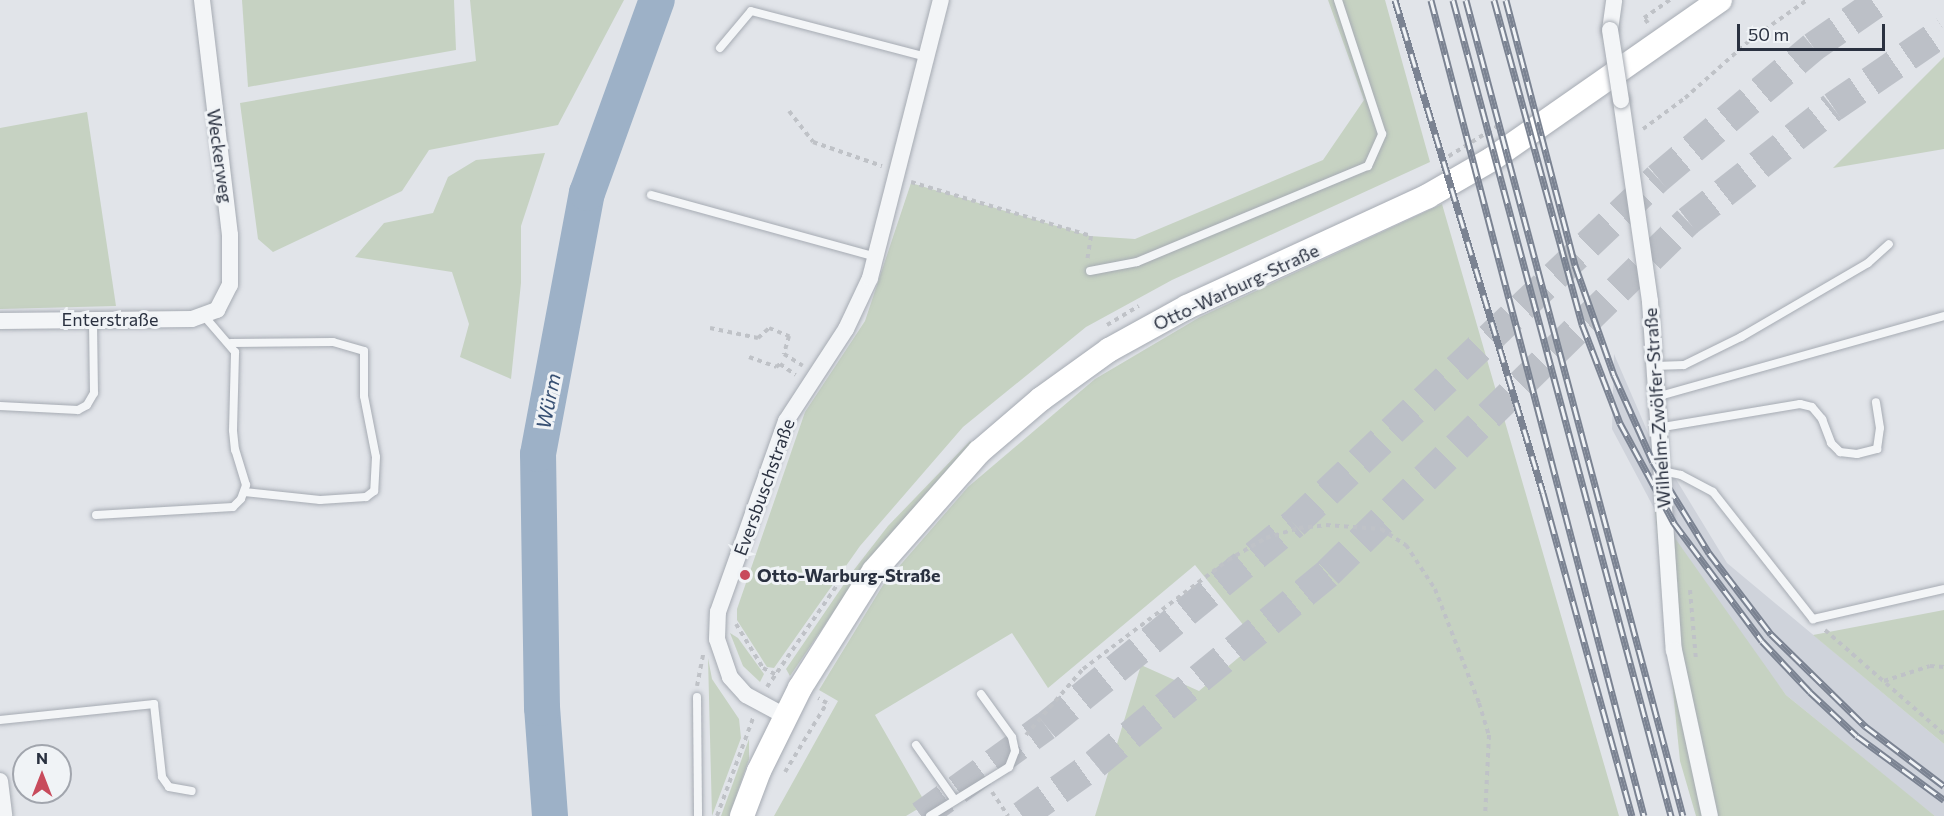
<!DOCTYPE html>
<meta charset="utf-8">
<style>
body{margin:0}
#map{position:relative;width:1944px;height:816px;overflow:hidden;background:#e1e4e9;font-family:Commissioner,sans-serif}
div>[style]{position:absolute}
.built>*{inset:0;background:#cfd3db}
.green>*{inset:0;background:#c6d2c2}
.river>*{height:36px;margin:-18px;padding:0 18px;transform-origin:18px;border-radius:18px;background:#9db1c7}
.motorway-tunnel>*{height:30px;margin-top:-15px;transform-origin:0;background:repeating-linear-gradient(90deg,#bcc0c7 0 30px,transparent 0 45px)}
.path>*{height:4px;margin-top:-2px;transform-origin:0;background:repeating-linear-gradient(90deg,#bfc2c7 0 4.5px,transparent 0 9px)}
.roads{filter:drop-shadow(0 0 2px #a6abb3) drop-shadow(0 0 2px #a6abb3)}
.service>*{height:8px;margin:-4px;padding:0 4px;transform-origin:4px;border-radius:4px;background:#f3f5f7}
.minor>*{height:16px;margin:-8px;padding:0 8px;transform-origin:8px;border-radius:8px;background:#f3f5f7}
.secondary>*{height:24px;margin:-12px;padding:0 12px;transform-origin:12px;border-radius:12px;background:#fff}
.rail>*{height:7px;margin-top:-3.5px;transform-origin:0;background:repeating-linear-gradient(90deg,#f0f3f6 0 14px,#7b8392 0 28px);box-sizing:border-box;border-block:2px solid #7b8392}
.bridges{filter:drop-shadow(0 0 2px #a6abb3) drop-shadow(0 0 2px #a6abb3)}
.minor-bridge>*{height:16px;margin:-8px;padding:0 8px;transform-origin:8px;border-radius:8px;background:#f3f5f7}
.dots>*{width:16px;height:16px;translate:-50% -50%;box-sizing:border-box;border:3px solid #f0f3f6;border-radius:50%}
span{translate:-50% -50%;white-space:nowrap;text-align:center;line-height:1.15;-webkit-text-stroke:6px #f0f3f6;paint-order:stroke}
.street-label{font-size:18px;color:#2a3140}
.poi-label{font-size:18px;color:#2a3140;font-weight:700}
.left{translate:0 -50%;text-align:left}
.water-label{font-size:20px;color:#364f72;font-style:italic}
.north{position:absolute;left:12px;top:744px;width:60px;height:60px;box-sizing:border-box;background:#f0f3f6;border:2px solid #a1a5ad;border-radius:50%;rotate:0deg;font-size:16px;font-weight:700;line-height:24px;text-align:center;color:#2a3140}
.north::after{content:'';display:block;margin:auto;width:21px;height:27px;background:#c84b5c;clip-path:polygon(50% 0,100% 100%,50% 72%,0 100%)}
.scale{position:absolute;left:1737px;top:24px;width:148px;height:27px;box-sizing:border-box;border:3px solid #2a3140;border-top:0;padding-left:8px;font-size:18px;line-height:21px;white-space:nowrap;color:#2a3140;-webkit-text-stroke:4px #f0f3f6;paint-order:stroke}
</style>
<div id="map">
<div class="built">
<div style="clip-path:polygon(1614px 354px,1649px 435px,1727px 563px,1944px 744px,1944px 816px,1935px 816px,1917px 802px,1786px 695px,1725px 614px,1655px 510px,1612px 429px)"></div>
</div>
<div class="green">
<div style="clip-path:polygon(242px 0,454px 0,456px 50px,248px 87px)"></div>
<div style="clip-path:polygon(470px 0,624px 0,558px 125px,429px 150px,402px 191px,273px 252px,258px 239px,240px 103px,476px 61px)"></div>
<div style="clip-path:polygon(1328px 0,1385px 0,1430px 162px,1172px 280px,1086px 327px,963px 427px,860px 546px,774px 668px,767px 667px,737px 620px,737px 609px,805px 412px,865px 321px,911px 183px,1090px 236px,1135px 239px,1323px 160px,1364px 100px)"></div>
<div style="clip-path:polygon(1944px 57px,1944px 149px,1833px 168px)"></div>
<div style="clip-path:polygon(87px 112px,116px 306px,0 309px,0 128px)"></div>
<div style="clip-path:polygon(545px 153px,521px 226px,521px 283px,511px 379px,460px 357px,469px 324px,452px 272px,355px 257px,384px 223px,433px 213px,448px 177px,476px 160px)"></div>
<div style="clip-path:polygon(1442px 204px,1619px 816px,1095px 816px,1141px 665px,1199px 691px,1257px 642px,1195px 565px,1048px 688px,1012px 633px,875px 715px,926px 804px,906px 816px,774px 816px,838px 701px,819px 690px,883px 585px,968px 487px,1095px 379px,1200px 317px)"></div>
<div style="clip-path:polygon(970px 441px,973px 444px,901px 522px,858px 576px,790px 676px,786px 669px,853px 571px,888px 526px)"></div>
<div style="clip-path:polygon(1655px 510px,1786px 695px,1935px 816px,1696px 816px,1680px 761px)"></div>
<div style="clip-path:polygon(1944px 610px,1944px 744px,1813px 635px)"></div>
<div style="clip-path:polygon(730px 633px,738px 638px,764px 674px,760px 682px,743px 666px)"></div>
<div style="clip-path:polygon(708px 658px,712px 679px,739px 719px,741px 738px,712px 816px)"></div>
<div style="clip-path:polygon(749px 739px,749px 759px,729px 816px,721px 816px)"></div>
</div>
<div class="river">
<div style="left:550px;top:816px;width:108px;rotate:-94.2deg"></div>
<div style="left:542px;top:708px;width:254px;rotate:-90.9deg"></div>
<div style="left:538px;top:454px;width:266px;rotate:-79.4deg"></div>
<div style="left:587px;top:193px;width:205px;rotate:-70.1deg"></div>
</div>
<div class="motorway-tunnel">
<div style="left:921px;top:816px;width:154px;rotate:-35.8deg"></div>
<div style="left:1046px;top:726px;width:320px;rotate:-39.2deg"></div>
<div style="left:1294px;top:524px;width:502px;rotate:-43.55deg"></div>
<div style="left:1658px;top:178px;width:203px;rotate:-40.2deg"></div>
<div style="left:1813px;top:47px;width:83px;rotate:-34.7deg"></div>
<div style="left:1022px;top:816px;width:90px;rotate:-35.5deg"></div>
<div style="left:1095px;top:764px;width:301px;rotate:-39.3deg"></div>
<div style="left:1328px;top:573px;width:503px;rotate:-44.36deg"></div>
<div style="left:1688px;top:221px;width:184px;rotate:-38.2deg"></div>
<div style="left:1833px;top:107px;width:135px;rotate:-34.4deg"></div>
</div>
<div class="path">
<div style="left:1648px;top:23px;width:6px;rotate:-129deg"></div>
<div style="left:1644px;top:18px;width:32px;rotate:-35deg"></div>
<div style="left:789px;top:111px;width:39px;rotate:52deg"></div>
<div style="left:813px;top:142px;width:73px;rotate:19.2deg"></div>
<div style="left:1643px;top:129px;width:52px;rotate:-36.4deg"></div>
<div style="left:1685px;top:98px;width:87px;rotate:-41.7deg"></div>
<div style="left:1750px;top:40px;width:70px;rotate:-35.1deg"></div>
<div style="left:1441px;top:161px;width:70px;rotate:-31.7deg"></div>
<div style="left:911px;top:182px;width:188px;rotate:16.7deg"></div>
<div style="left:1091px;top:236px;width:24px;rotate:99deg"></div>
<div style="left:1107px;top:325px;width:37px;rotate:-31deg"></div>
<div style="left:710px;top:328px;width:49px;rotate:11.8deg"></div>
<div style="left:758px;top:338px;width:15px;rotate:-42deg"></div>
<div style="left:769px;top:328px;width:22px;rotate:22deg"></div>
<div style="left:789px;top:336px;width:19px;rotate:106deg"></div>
<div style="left:784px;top:354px;width:22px;rotate:32deg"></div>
<div style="left:749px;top:357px;width:29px;rotate:20deg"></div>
<div style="left:776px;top:367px;width:5px;rotate:-37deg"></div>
<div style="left:780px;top:364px;width:19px;rotate:35deg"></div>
<div style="left:1690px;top:590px;width:70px;rotate:85.1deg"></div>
<div style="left:736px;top:624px;width:52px;rotate:58.5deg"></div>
<div style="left:763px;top:668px;width:16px;rotate:27deg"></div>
<div style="left:1825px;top:630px;width:158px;rotate:41.2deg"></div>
<div style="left:1884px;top:681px;width:48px;rotate:-18.1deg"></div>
<div style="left:1930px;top:666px;width:14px;rotate:4deg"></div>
<div style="left:697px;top:686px;width:32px;rotate:-79deg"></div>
<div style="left:767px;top:687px;width:140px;rotate:-55.5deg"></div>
<div style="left:1026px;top:735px;width:87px;rotate:-49.2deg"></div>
<div style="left:1083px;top:669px;width:181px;rotate:-36.9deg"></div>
<div style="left:1228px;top:560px;width:44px;rotate:-30.1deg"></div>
<div style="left:1266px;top:538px;width:34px;rotate:-17deg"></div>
<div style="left:1299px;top:528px;width:27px;rotate:-6deg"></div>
<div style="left:1326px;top:525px;width:55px;rotate:4.2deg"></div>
<div style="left:1381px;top:529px;width:30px;rotate:33deg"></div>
<div style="left:1406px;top:545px;width:53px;rotate:56.6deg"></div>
<div style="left:1435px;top:589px;width:122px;rotate:68.9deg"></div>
<div style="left:1479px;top:703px;width:34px;rotate:73deg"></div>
<div style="left:1489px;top:735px;width:81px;rotate:92.8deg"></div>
<div style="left:785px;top:772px;width:81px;rotate:-58.7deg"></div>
<div style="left:827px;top:703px;width:10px;rotate:-151deg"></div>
<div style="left:992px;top:792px;width:29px;rotate:56deg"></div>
<div style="left:717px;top:816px;width:104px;rotate:-69.8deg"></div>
</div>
<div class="roads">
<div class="service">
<div style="left:720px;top:48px;width:48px;rotate:-50deg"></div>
<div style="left:751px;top:11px;width:181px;rotate:14.7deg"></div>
<div style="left:651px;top:195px;width:233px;rotate:15.4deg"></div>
<div style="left:1090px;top:271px;width:48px;rotate:-10.8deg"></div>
<div style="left:1137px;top:262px;width:250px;rotate:-22.6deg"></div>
<div style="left:1368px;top:166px;width:35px;rotate:-66deg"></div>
<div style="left:1382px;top:134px;width:141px;rotate:-108.2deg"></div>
<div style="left:231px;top:343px;width:102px;rotate:-0.6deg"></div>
<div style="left:333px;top:342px;width:32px;rotate:16deg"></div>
<div style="left:364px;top:351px;width:45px;rotate:90deg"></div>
<div style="left:364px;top:396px;width:62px;rotate:78.9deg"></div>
<div style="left:376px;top:457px;width:34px;rotate:93deg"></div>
<div style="left:374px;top:491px;width:10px;rotate:143deg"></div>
<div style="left:366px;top:497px;width:46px;rotate:176.3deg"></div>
<div style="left:320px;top:500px;width:76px;rotate:-174deg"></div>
<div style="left:1654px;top:366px;width:30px;rotate:-2deg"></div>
<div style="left:1684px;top:365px;width:64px;rotate:-26.2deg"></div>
<div style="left:1741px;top:337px;width:147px;rotate:-30.2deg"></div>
<div style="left:1868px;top:263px;width:28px;rotate:-42deg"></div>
<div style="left:1656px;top:397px;width:299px;rotate:-15.7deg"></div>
<div style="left:0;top:406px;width:78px;rotate:2.9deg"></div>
<div style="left:78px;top:410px;width:10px;rotate:-29deg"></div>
<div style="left:87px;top:405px;width:14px;rotate:-60deg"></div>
<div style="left:94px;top:393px;width:73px;rotate:-90.8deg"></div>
<div style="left:1657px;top:428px;width:145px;rotate:-9.5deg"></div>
<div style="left:1800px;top:404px;width:12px;rotate:14deg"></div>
<div style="left:1812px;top:407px;width:16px;rotate:50deg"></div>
<div style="left:1822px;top:419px;width:26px;rotate:69deg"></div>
<div style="left:1831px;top:443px;width:13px;rotate:45deg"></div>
<div style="left:1840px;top:452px;width:17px;rotate:7deg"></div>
<div style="left:1857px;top:454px;width:21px;rotate:-14deg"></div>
<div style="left:1877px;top:449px;width:21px;rotate:-82deg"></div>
<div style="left:1880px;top:428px;width:26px;rotate:-99deg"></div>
<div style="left:1662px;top:471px;width:19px;rotate:12deg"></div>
<div style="left:1681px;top:475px;width:36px;rotate:28deg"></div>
<div style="left:1713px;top:492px;width:162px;rotate:51.8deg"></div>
<div style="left:1813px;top:619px;width:134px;rotate:-12.9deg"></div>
<div style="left:96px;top:515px;width:137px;rotate:-3.3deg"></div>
<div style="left:233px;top:507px;width:11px;rotate:-45deg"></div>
<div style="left:241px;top:499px;width:15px;rotate:-70deg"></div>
<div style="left:246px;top:485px;width:37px;rotate:-107deg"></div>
<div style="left:235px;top:450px;width:20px;rotate:-96deg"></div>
<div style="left:233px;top:430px;width:78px;rotate:-88.5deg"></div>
<div style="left:235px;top:352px;width:46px;rotate:-130.6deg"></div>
<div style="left:697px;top:697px;width:119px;rotate:89.5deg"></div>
<div style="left:0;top:720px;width:155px;rotate:-5.9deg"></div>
<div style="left:154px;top:704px;width:73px;rotate:83.7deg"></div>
<div style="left:162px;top:777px;width:12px;rotate:55deg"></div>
<div style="left:169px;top:787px;width:23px;rotate:10deg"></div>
<div style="left:916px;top:745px;width:66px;rotate:54.9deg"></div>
<div style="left:930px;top:816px;width:93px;rotate:-31.8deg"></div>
<div style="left:1009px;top:767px;width:17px;rotate:-69deg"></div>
<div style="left:1015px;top:751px;width:14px;rotate:-102deg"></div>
<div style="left:1012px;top:737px;width:53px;rotate:-125.8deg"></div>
</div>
<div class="minor">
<div style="left:1610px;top:30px;width:30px;rotate:-82deg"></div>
<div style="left:1621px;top:100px;width:204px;rotate:81.8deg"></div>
<div style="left:1650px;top:302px;width:349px;rotate:86.1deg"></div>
<div style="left:1674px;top:650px;width:170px;rotate:77.8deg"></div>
<div style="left:0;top:321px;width:192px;rotate:-0.6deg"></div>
<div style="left:192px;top:319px;width:27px;rotate:-20deg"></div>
<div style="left:217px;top:310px;width:28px;rotate:-63deg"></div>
<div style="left:230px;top:285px;width:50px;rotate:-90deg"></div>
<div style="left:230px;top:235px;width:237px;rotate:-96.8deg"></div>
<div style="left:785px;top:716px;width:44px;rotate:-151.7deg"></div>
<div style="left:746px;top:695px;width:24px;rotate:-132deg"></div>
<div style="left:730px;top:677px;width:40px;rotate:-108.9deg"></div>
<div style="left:717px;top:639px;width:27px;rotate:-88deg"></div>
<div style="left:718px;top:612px;width:203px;rotate:-70.4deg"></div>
<div style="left:786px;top:421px;width:110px;rotate:-56.9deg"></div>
<div style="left:846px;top:329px;width:56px;rotate:-64.8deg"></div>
<div style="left:870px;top:278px;width:287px;rotate:-75.7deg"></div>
<div style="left:0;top:781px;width:35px;rotate:83deg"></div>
</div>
<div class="secondary">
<div style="left:742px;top:816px;width:48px;rotate:-69.3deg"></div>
<div style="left:759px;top:771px;width:93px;rotate:-63.7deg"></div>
<div style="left:800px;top:688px;width:138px;rotate:-57.7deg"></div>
<div style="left:874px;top:571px;width:159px;rotate:-48.6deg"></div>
<div style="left:979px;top:452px;width:82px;rotate:-40.5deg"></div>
<div style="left:1041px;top:399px;width:84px;rotate:-35.8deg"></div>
<div style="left:1109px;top:350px;width:89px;rotate:-28.9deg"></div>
<div style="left:1187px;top:307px;width:265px;rotate:-24.7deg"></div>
<div style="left:1428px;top:196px;width:74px;rotate:-30deg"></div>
<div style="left:1492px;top:159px;width:278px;rotate:-34.9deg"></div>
</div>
</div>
<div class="rail">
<div style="left:1395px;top:0;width:515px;rotate:73.29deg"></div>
<div style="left:1543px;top:493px;width:335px;rotate:74.6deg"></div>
<div style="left:1431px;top:0;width:843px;rotate:75.37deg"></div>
<div style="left:1453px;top:0;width:845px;rotate:75.04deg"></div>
<div style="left:1466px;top:0;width:844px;rotate:75.11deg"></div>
<div style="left:1494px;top:0;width:336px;rotate:74.8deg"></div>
<div style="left:1582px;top:324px;width:106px;rotate:69deg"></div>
<div style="left:1620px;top:423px;width:114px;rotate:61.6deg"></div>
<div style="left:1674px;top:523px;width:147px;rotate:53.3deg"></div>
<div style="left:1762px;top:641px;width:70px;rotate:46.7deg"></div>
<div style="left:1810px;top:692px;width:64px;rotate:43.1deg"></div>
<div style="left:1857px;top:736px;width:108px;rotate:36.3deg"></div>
<div style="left:1506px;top:0;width:274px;rotate:75.4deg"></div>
<div style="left:1575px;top:265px;width:117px;rotate:70.5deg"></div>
<div style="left:1614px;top:375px;width:95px;rotate:65.9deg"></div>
<div style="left:1653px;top:462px;width:107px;rotate:58.4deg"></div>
<div style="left:1709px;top:553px;width:102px;rotate:52.6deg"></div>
<div style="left:1771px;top:634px;width:132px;rotate:44.4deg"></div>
<div style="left:1865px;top:726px;width:99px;rotate:37.2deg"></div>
</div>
<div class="bridges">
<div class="minor-bridge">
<div style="left:1610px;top:30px;width:71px;rotate:81.1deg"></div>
</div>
</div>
<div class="dots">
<div style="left:745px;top:575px;background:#c84b5c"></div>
</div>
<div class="street-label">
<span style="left:220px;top:156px;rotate:82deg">Weckerweg</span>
<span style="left:1236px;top:287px;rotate:-25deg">Otto-Warburg-Straße</span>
<span style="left:110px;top:319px">Enterstraße</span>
<span style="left:1657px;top:408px;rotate:-94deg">Wilhelm-Zwölfer-Straße</span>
<span style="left:764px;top:487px;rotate:-70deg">Eversbuschstraße</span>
</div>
<div class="poi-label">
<span class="left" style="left:757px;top:575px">Otto-Warburg-Straße</span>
</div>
<div class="water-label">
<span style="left:548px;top:401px;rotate:-79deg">Würm</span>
</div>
<div class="north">N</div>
<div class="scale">50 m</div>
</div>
